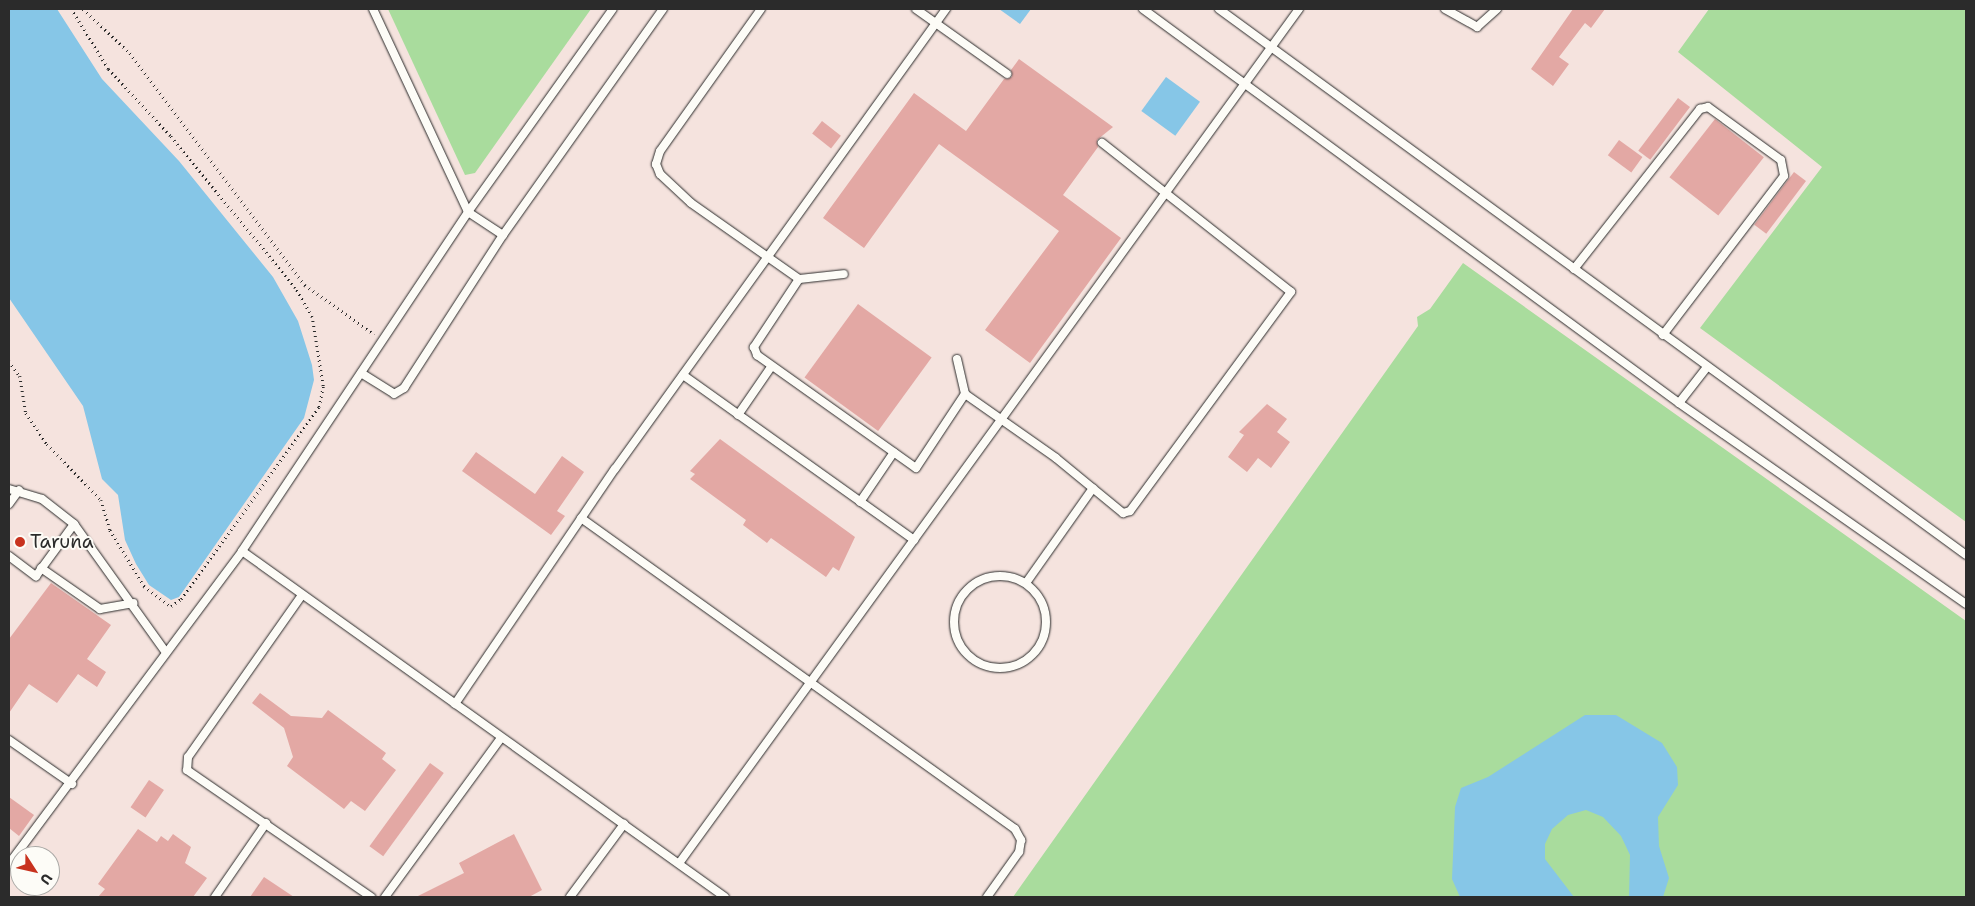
<!DOCTYPE html>
<style>
body{margin:0}
#map{position:relative;width:1975px;height:906px;overflow:hidden;background:#f5e3de;font-family:"Shantell Sans",sans-serif}
div>[style]{position:absolute}
.green>*{inset:0;background:#a9dc9d}
.water>*{inset:0;background:#86c6e7;transform-origin:0 0}
.building>*{inset:0;background:#e3a8a4;transform-origin:0 0}
.path>*{height:2.5px;margin-top:-1.25px;transform-origin:0;background:repeating-linear-gradient(90deg,#2b2b2b 0 1px,transparent 0 5px)}
.roads{filter:drop-shadow(0 0 1px #2b2b2b) drop-shadow(0 0 1px #2b2b2b)}
.lane>*{height:8px;margin:-4px;padding:0 4px;transform-origin:4px;border-radius:4px;background:#fdfcf7}
.lane>.ring{margin:-4px;padding:0;box-sizing:content-box;background:none;border:8px solid #fdfcf7;border-radius:50%}
.dots>*{width:14px;height:14px;translate:-50% -50%;box-sizing:border-box;border:2px solid #fdfcf7;border-radius:50%}
span{translate:-50% -50%;white-space:nowrap;text-align:center;line-height:1.15;-webkit-text-stroke:4px #fdfcf7;paint-order:stroke}
.poi-label{font-size:19px;color:#2b2b2b}
.left{translate:0 -50%;text-align:left}
.frame{position:absolute;inset:0;border:10px solid #2b2b2b;pointer-events:none}
.north{position:absolute;left:10px;top:846px;width:50px;height:50px;box-sizing:border-box;background:#fdfcf7;border:1px solid #a9a8a5;border-radius:50%;rotate:125deg;font-size:14px;font-weight:700;line-height:20px;text-align:center;color:#2b2b2b}
.north::after{content:'';display:block;margin:auto;width:18px;height:22px;background:#c8321e;clip-path:polygon(50% 0,100% 100%,50% 72%,0 100%)}
</style>
<div id="map">
<div class="green">
<div style="clip-path:polygon(388px 9px,591px 9px,475px 173px,465px 175px)"></div>
<div style="clip-path:polygon(1709px 9px,1966px 9px,1966px 522px,1700px 328px,1822px 167px,1678px 52px)"></div>
<div style="clip-path:polygon(1463px 263px,1966px 621px,1966px 897px,1013px 897px,1418px 326px,1417px 317px,1430px 309px)"></div>
</div>
<div class="water">
<div style="clip-path:polygon(9px 9px,57px 9px,102px 79px,179px 161px,273px 277px,298px 321px,312px 365px,314px 380px,304px 418px,179px 597px,171px 600px,149px 585px,136px 564px,125px 540px,118px 495px,102px 479px,83px 406px,9px 298px)"></div>
<div style="clip-path:polygon(999px 9px,1031px 9px,1020px 24px)"></div>
<div style="left:1166px;top:77px;width:42px;height:42px;rotate:36deg"></div>
<div style="clip-path:polygon(1585px 715px,1616px 715px,1662px 743px,1677px 767px,1678px 785px,1658px 817px,1659px 846px,1669px 878px,1663px 897px,1629px 897px,1630px 855px,1621px 836px,1603px 817px,1586px 810px,1568px 815px,1552px 829px,1545px 844px,1545px 859px,1574px 897px,1460px 897px,1452px 879px,1455px 807px,1461px 788px,1488px 777px)"></div>
</div>
<div class="building">
<div style="clip-path:polygon(1573px 9px,1605px 9px,1591px 28px,1585px 23px,1559px 57px,1569px 64px,1553px 86px,1531px 69px)"></div>
<div style="clip-path:polygon(1019px 59px,1113px 127px,1097px 140px,1098px 147px,1063px 195px,1121px 238px,1030px 363px,985px 330px,1059px 231px,939px 144px,864px 248px,823px 218px,914px 93px,966px 131px,1004px 79px,1012px 77px,1011px 70px)"></div>
<div style="left:1678px;top:98px;width:15px;height:66px;rotate:37deg"></div>
<div style="left:1715px;top:119px;width:62px;height:74px;rotate:38deg"></div>
<div style="left:822px;top:121px;width:24px;height:16px;rotate:38deg"></div>
<div style="left:1619px;top:140px;width:29px;height:19px;rotate:36deg"></div>
<div style="left:1794px;top:172px;width:15px;height:66px;rotate:37deg"></div>
<div style="left:858px;top:304px;width:91px;height:91px;rotate:36deg"></div>
<div style="clip-path:polygon(1267px 404px,1287px 419px,1277px 432px,1290px 442px,1271px 468px,1258px 458px,1247px 472px,1228px 457px,1244px 435px,1239px 432px)"></div>
<div style="clip-path:polygon(720px 439px,855px 537px,839px 571px,833px 567px,826px 577px,771px 538px,767px 543px,743px 525px,746px 520px,690px 479px,695px 474px,690px 471px)"></div>
<div style="clip-path:polygon(476px 452px,535px 494px,562px 456px,584px 472px,557px 511px,565px 516px,551px 535px,462px 471px)"></div>
<div style="clip-path:polygon(51px 583px,111px 625px,87px 659px,106px 672px,97px 687px,78px 674px,57px 703px,29px 684px,9px 713px,9px 639px)"></div>
<div style="clip-path:polygon(260px 693px,291px 716px,322px 718px,328px 710px,386px 753px,382px 759px,396px 770px,365px 811px,351px 801px,344px 809px,287px 766px,293px 757px,284px 728px,252px 703px)"></div>
<div style="left:430px;top:763px;width:17px;height:103px;rotate:36deg"></div>
<div style="left:149px;top:780px;width:18px;height:33px;rotate:34deg"></div>
<div style="clip-path:polygon(9px 797px,34px 815px,19px 836px,9px 828px)"></div>
<div style="clip-path:polygon(138px 829px,157px 842px,161px 836px,168px 841px,173px 834px,191px 847px,185px 863px,207px 878px,193px 897px,98px 897px,105px 889px,98px 884px)"></div>
<div style="clip-path:polygon(514px 834px,542px 890px,529px 897px,416px 897px,464px 873px,459px 863px)"></div>
<div style="clip-path:polygon(264px 877px,294px 897px,250px 897px)"></div>
</div>
<div class="path">
<div style="left:83px;top:9px;width:64px;rotate:43.1deg"></div>
<div style="left:130px;top:53px;width:291px;rotate:53deg"></div>
<div style="left:305px;top:285px;width:85px;rotate:35.4deg"></div>
<div style="left:9px;top:361px;width:19px;rotate:54deg"></div>
<div style="left:20px;top:376px;width:37px;rotate:81deg"></div>
<div style="left:26px;top:413px;width:37px;rotate:56deg"></div>
<div style="left:47px;top:444px;width:78px;rotate:46deg"></div>
<div style="left:101px;top:500px;width:31px;rotate:73deg"></div>
<div style="left:110px;top:530px;width:66px;rotate:58.7deg"></div>
<div style="left:144px;top:586px;width:34px;rotate:37deg"></div>
<div style="left:171px;top:606px;width:12px;rotate:-35deg"></div>
<div style="left:181px;top:599px;width:236px;rotate:-54.3deg"></div>
<div style="left:319px;top:407px;width:21px;rotate:-79deg"></div>
<div style="left:323px;top:386px;width:70px;rotate:-99.1deg"></div>
<div style="left:312px;top:317px;width:34px;rotate:-120deg"></div>
<div style="left:295px;top:288px;width:197px;rotate:-129.4deg"></div>
<div style="left:170px;top:136px;width:91px;rotate:-132.8deg"></div>
<div style="left:108px;top:69px;width:70px;rotate:-121.7deg"></div>
</div>
<div class="roads">
<div class="lane">
<div style="left:373px;top:9px;width:224px;rotate:64.9deg"></div>
<div style="left:468px;top:212px;width:42px;rotate:33.3deg"></div>
<div style="left:761px;top:9px;width:174px;rotate:125.4deg"></div>
<div style="left:660px;top:151px;width:14px;rotate:107deg"></div>
<div style="left:656px;top:164px;width:11px;rotate:68deg"></div>
<div style="left:660px;top:174px;width:42px;rotate:43.1deg"></div>
<div style="left:691px;top:203px;width:132px;rotate:35.1deg"></div>
<div style="left:799px;top:279px;width:82px;rotate:123.5deg"></div>
<div style="left:754px;top:347px;width:9px;rotate:69deg"></div>
<div style="left:757px;top:355px;width:195px;rotate:35.4deg"></div>
<div style="left:916px;top:468px;width:89px;rotate:-56.5deg"></div>
<div style="left:965px;top:394px;width:111px;rotate:35.1deg"></div>
<div style="left:1056px;top:458px;width:87px;rotate:39.4deg"></div>
<div style="left:1123px;top:513px;width:7px;rotate:-16deg"></div>
<div style="left:1130px;top:511px;width:272px;rotate:-53.7deg"></div>
<div style="left:1291px;top:292px;width:241px;rotate:-141.7deg"></div>
<div style="left:916px;top:9px;width:112px;rotate:35.5deg"></div>
<div style="left:1143px;top:9px;width:665px;rotate:36.32deg"></div>
<div style="left:1679px;top:403px;width:350px;rotate:35deg"></div>
<div style="left:1219px;top:9px;width:925px;rotate:36.16deg"></div>
<div style="left:1445px;top:9px;width:37px;rotate:29deg"></div>
<div style="left:1477px;top:27px;width:27px;rotate:-42deg"></div>
<div style="left:1574px;top:269px;width:204px;rotate:-51.8deg"></div>
<div style="left:1700px;top:109px;width:8px;rotate:-14deg"></div>
<div style="left:1708px;top:107px;width:90px;rotate:36deg"></div>
<div style="left:1781px;top:160px;width:16px;rotate:79deg"></div>
<div style="left:1784px;top:176px;width:200px;rotate:127.3deg"></div>
<div style="left:799px;top:279px;width:45px;rotate:-6.3deg"></div>
<div style="left:957px;top:359px;width:36px;rotate:77deg"></div>
<div style="left:361px;top:373px;width:39px;rotate:32deg"></div>
<div style="left:394px;top:394px;width:12px;rotate:-31deg"></div>
<div style="left:404px;top:388px;width:182px;rotate:-57.1deg"></div>
<div style="left:503px;top:235px;width:277px;rotate:-54.7deg"></div>
<div style="left:683px;top:375px;width:284px;rotate:35.5deg"></div>
<div style="left:1679px;top:403px;width:46px;rotate:-52.1deg"></div>
<div style="left:738px;top:415px;width:58px;rotate:-55.5deg"></div>
<div style="left:9px;top:489px;width:34px;rotate:17deg"></div>
<div style="left:42px;top:499px;width:41px;rotate:38deg"></div>
<div style="left:74px;top:524px;width:156px;rotate:54.4deg"></div>
<div style="left:860px;top:502px;width:60px;rotate:-55.8deg"></div>
<div style="left:9px;top:504px;width:17px;rotate:-54deg"></div>
<div style="left:581px;top:518px;width:534px;rotate:35.62deg"></div>
<div style="left:1015px;top:829px;width:13px;rotate:61deg"></div>
<div style="left:1021px;top:840px;width:12px;rotate:99deg"></div>
<div style="left:1019px;top:852px;width:55px;rotate:125.4deg"></div>
<div style="left:242px;top:551px;width:407px;rotate:-56.3deg"></div>
<div style="left:468px;top:212px;width:249px;rotate:-54.5deg"></div>
<div style="left:9px;top:556px;width:34px;rotate:37deg"></div>
<div style="left:36px;top:576px;width:64px;rotate:-53.8deg"></div>
<div style="left:41px;top:568px;width:72px;rotate:34.8deg"></div>
<div style="left:100px;top:609px;width:34px;rotate:-10deg"></div>
<div class="ring" style="left:954px;top:576px;width:84px;height:84px"></div>
<div style="left:1026px;top:583px;width:116px;rotate:-54.8deg"></div>
<div style="left:302px;top:595px;width:198px;rotate:125.1deg"></div>
<div style="left:188px;top:757px;width:13px;rotate:94deg"></div>
<div style="left:187px;top:770px;width:224px;rotate:34.6deg"></div>
<div style="left:455px;top:704px;width:284px;rotate:-55.8deg"></div>
<div style="left:615px;top:469px;width:567px;rotate:-54.26deg"></div>
<div style="left:9px;top:740px;width:77px;rotate:34.9deg"></div>
<div style="left:680px;top:862px;width:1054px;rotate:-54.03deg"></div>
<div style="left:9px;top:864px;width:390px;rotate:-53.3deg"></div>
<div style="left:242px;top:551px;width:594px;rotate:35.62deg"></div>
<div style="left:215px;top:897px;width:90px;rotate:-55.4deg"></div>
<div style="left:385px;top:897px;width:197px;rotate:-53.9deg"></div>
<div style="left:570px;top:897px;width:91px;rotate:-53.5deg"></div>
</div>
</div>
<div class="dots">
<div style="left:20px;top:542px;background:#c8321e"></div>
</div>
<div class="poi-label">
<span class="left" style="left:30px;top:542px">Taruna</span>
</div>
<div class="frame"></div>
<div class="north">U</div>
</div>
